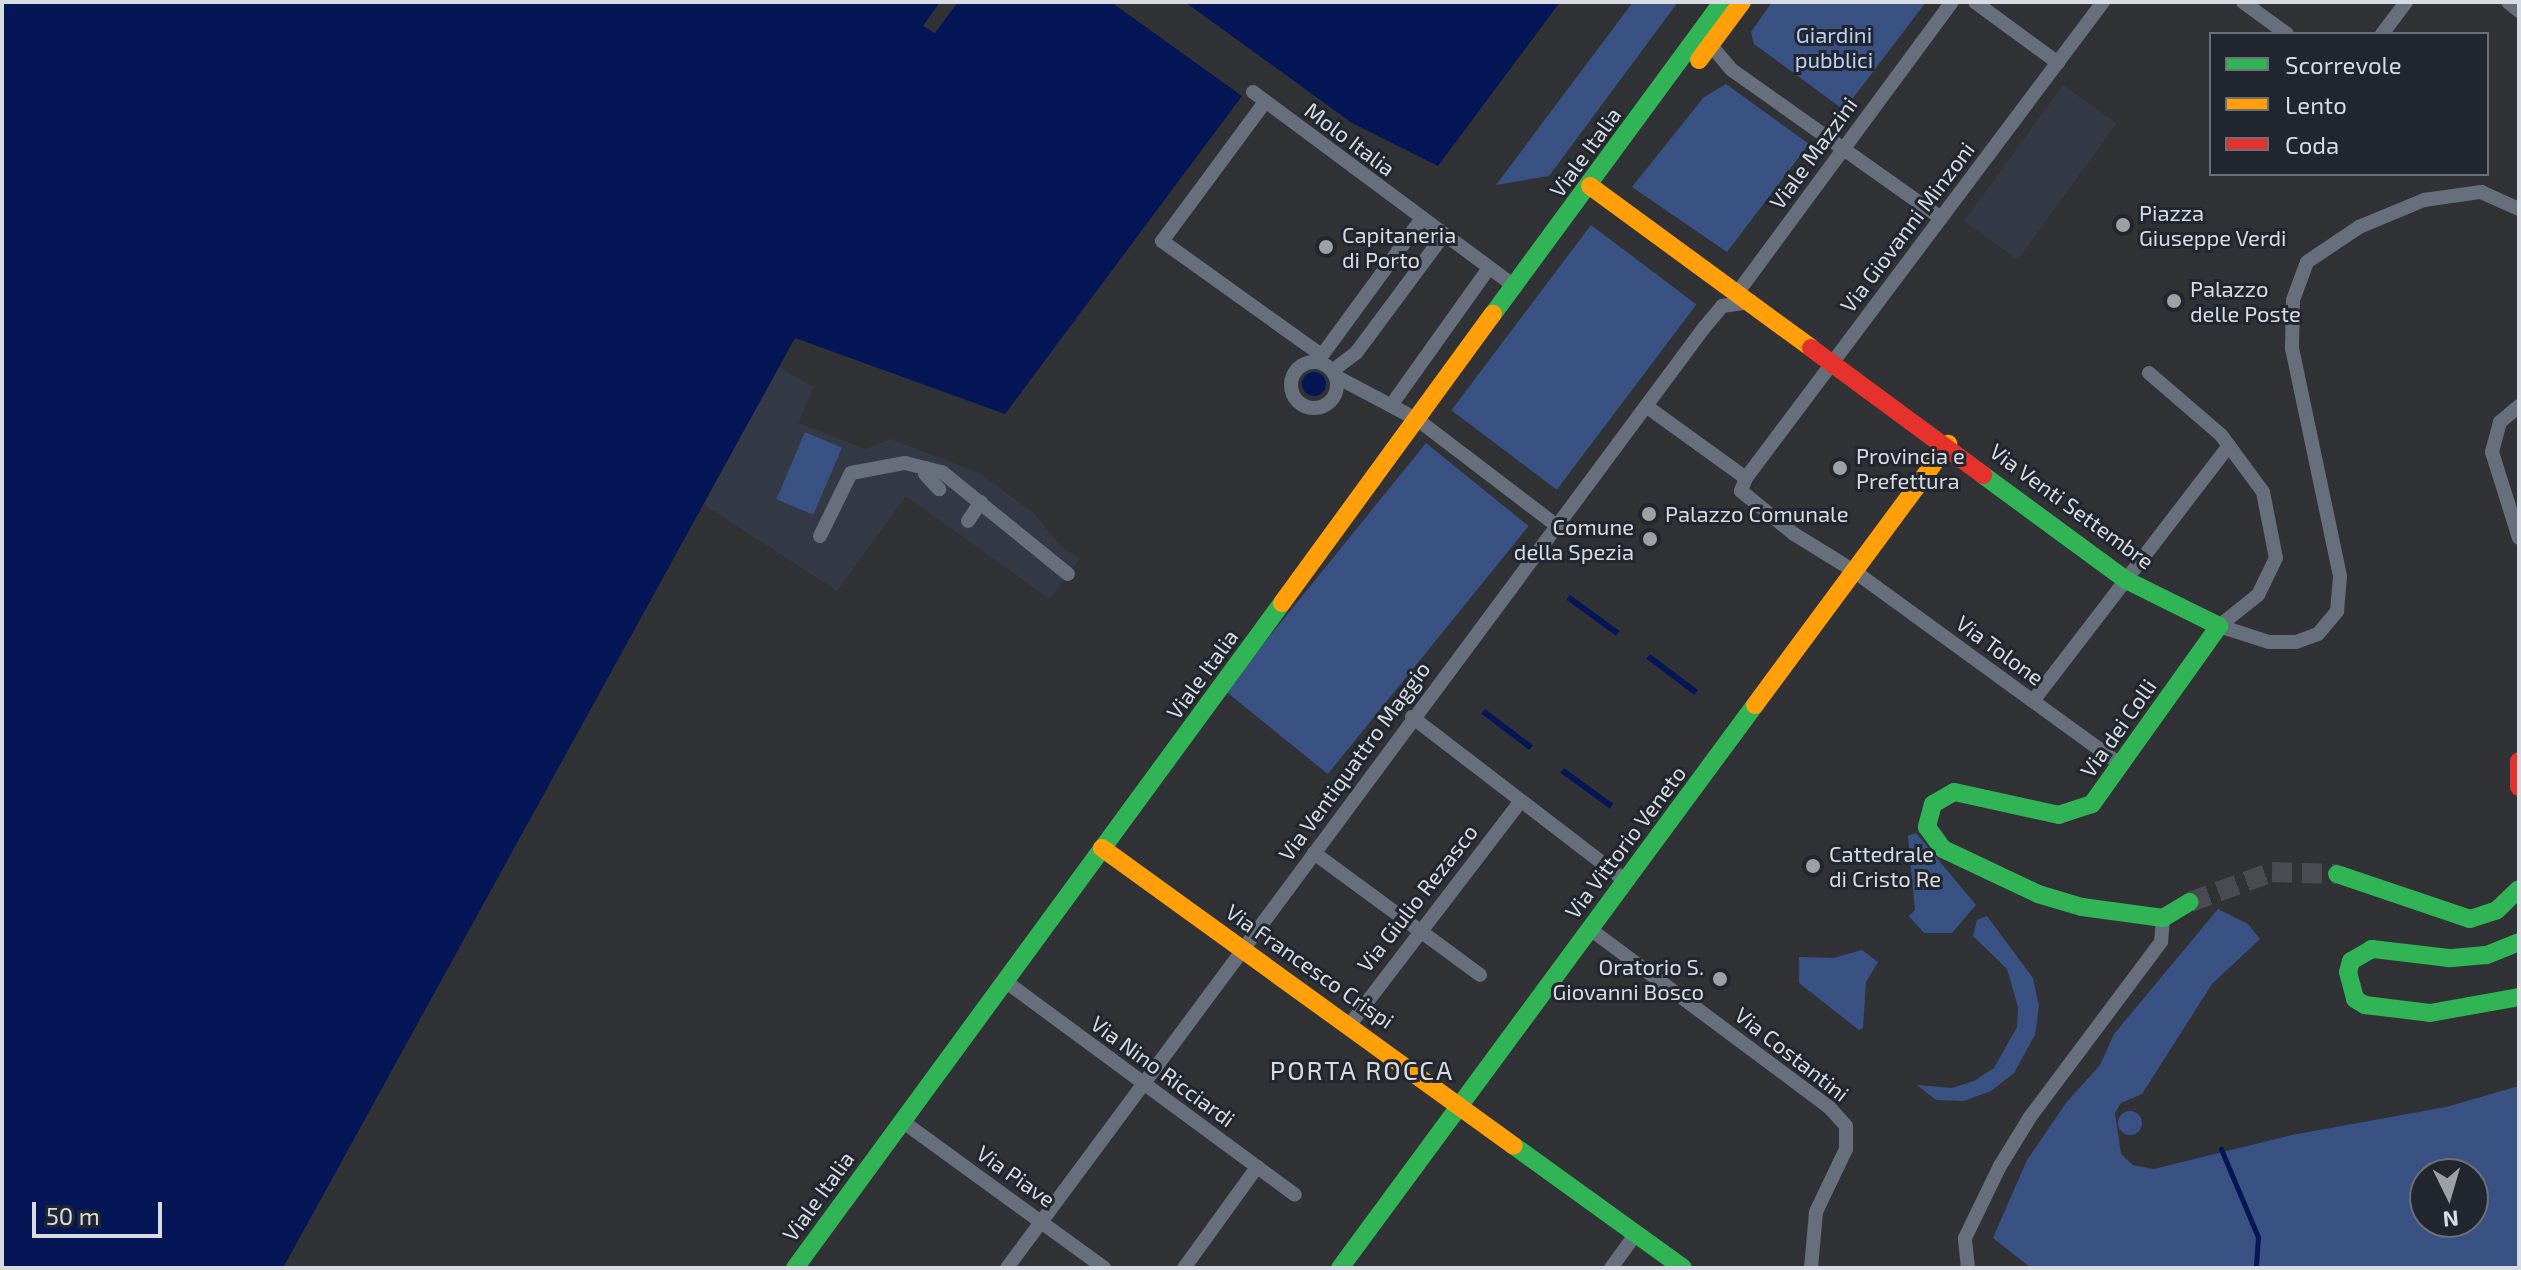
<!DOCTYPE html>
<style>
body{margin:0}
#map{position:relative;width:2521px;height:1270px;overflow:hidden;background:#303236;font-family:"Exo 2",sans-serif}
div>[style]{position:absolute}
.built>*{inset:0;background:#333a46;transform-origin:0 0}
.green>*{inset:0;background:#3a5283;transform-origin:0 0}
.round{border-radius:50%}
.water>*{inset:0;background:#041656;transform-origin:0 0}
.stream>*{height:5px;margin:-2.5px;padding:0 2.5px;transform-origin:2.5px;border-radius:2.5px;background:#041656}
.secondary-tunnel>*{height:20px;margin-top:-10px;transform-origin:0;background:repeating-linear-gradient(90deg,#494b50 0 20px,transparent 0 30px)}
.street>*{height:14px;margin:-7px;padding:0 7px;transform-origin:7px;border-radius:7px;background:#676f7d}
.street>.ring{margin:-7px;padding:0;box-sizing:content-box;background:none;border:14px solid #676f7d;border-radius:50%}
.fast>*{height:18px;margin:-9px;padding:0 9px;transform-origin:9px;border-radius:9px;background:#30b455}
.slow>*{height:18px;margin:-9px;padding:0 9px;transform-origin:9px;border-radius:9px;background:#ff9f0a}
.jam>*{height:18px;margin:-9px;padding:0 9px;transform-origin:9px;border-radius:9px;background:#e5322d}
.dots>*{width:22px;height:22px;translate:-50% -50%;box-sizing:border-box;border:4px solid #22272f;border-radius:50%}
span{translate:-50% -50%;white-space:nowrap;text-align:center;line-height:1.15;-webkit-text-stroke:6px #22272f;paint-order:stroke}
.park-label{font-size:22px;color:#b9d0f9}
.street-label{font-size:22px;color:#d8dbe1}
.poi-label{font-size:22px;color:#d8dbe1}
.left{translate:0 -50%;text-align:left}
.right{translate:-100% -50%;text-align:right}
.quarter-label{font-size:26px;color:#d8dbe1;letter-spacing:2px}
.frame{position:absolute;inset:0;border:4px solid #d8dbe1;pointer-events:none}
.legend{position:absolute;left:2209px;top:32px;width:280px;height:144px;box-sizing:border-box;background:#22272f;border:2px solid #6b6f76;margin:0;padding:10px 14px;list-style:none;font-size:24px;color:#d8dbe1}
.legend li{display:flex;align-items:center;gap:16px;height:40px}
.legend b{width:40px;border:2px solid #6b6f76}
.north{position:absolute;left:2409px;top:1158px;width:80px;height:80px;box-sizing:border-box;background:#22272f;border:2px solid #6b6f76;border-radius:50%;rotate:175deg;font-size:22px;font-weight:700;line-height:32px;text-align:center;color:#d8dbe1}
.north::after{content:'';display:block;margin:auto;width:28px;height:36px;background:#9da0a5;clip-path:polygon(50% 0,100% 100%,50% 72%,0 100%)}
.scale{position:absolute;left:32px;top:1202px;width:130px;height:36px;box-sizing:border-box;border:4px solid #d8dbe1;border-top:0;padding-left:10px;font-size:24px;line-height:28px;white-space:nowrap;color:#d8dbe1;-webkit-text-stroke:6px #22272f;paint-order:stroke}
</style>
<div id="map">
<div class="built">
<div style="left:2063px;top:85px;width:66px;height:168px;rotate:36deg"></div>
<div style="clip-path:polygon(778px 367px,814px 387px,798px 423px,866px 449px,891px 439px,979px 473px,1035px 514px,1060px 546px,1080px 558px,1050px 599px,906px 496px,837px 591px,703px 504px)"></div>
</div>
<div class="green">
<div style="clip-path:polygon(1633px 2px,1678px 2px,1549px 176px,1496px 185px)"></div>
<div style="clip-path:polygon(1772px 2px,1926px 2px,1844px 110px,1754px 44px,1751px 32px)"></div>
<div style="clip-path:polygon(1726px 84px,1809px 144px,1727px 252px,1632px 187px,1704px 97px)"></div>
<div style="left:1591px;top:225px;width:132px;height:232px;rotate:37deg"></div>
<div style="left:805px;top:432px;width:40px;height:73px;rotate:23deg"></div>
<div style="left:1426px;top:443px;width:132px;height:319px;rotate:39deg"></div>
<div style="clip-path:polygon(1916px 833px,1976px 905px,1952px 933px,1924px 933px,1909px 916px,1915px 910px,1908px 836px)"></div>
<div style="clip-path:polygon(evenodd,2218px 909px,2248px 924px,2260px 939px,2212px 984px,2142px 1094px,2121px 1103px,2115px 1113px,2121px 1154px,2133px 1165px,2154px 1169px,2292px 1135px,2446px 1107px,2519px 1086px,2519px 1268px,2031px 1268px,1993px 1238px,2027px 1160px,2066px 1103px,2100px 1065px,2114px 1034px,2218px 909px,2425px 1174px,2473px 1174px,2473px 1222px,2425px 1222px,2425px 1174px)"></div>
<div style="clip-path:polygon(1987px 916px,2033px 978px,2039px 1006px,2035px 1035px,2014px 1073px,1991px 1091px,1964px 1101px,1936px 1100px,1917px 1085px,1952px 1088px,1974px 1081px,1994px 1068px,2017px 1027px,2018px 1007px,2007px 969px,1973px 936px,1977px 920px)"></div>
<div style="clip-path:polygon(1862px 950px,1878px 962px,1866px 982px,1863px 1028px,1859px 1030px,1799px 983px,1799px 957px,1833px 958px)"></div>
<div class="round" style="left:2118px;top:1111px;width:24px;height:24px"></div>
</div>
<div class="water">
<div style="clip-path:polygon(2px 2px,940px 2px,923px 26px,935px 33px,958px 2px,1111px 2px,1242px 96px,1005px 414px,795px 338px,283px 1268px,2px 1268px)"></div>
<div style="clip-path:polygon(1185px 2px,1560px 2px,1438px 166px,1352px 123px)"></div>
<div class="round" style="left:1302px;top:372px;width:24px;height:24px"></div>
<div style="left:1570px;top:595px;width:61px;height:6px;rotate:36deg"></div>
<div style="left:1650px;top:654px;width:60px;height:6px;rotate:37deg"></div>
<div style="left:1485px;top:709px;width:60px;height:6px;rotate:37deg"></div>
<div style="left:1564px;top:768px;width:61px;height:6px;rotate:36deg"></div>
</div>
<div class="stream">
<div style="left:2221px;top:1149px;width:95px;rotate:67.2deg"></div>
<div style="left:2258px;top:1237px;width:31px;rotate:94deg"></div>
</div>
<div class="secondary-tunnel">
<div style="left:2190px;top:902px;width:87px;rotate:-20.1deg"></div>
<div style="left:2272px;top:872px;width:65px;rotate:1.8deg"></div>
</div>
<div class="street">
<div style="left:1975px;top:2px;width:103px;rotate:36.3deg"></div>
<div style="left:2243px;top:2px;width:54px;rotate:36deg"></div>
<div style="left:2508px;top:2px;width:14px;rotate:39deg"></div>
<div style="left:2382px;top:34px;width:40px;rotate:-53deg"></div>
<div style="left:1709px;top:43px;width:35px;rotate:50deg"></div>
<div style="left:1732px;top:70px;width:256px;rotate:35.3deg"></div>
<div style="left:1253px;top:92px;width:327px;rotate:36.6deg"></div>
<div style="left:1265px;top:102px;width:173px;rotate:126.5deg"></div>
<div style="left:1162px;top:241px;width:194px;rotate:35.6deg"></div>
<div style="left:1738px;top:292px;width:360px;rotate:-53.6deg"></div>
<div style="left:1317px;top:362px;width:176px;rotate:-53.8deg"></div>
<div class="ring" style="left:1291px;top:362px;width:32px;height:32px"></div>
<div style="left:1332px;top:371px;width:30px;rotate:-37deg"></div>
<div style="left:1356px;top:353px;width:146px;rotate:-53.4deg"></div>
<div style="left:2149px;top:373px;width:95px;rotate:40.7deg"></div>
<div style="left:2221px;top:435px;width:71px;rotate:53.6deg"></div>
<div style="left:2263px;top:492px;width:67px;rotate:78.9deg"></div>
<div style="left:2276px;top:558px;width:41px;rotate:115.9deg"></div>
<div style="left:2258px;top:595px;width:50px;rotate:141.5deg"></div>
<div style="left:1335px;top:376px;width:94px;rotate:27.9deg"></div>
<div style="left:1418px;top:420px;width:175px;rotate:37.3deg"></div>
<div style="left:1392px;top:404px;width:167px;rotate:-54.5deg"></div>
<div style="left:1646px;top:406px;width:123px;rotate:35.8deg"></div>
<div style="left:1746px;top:478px;width:14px;rotate:111deg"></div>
<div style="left:1741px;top:491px;width:68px;rotate:39.1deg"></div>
<div style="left:1794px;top:534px;width:70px;rotate:31.7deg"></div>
<div style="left:1854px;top:571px;width:330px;rotate:36deg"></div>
<div style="left:2519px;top:406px;width:25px;rotate:140deg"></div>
<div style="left:2500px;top:422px;width:31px;rotate:105deg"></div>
<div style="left:2492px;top:452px;width:90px;rotate:72.6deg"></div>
<div style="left:926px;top:468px;width:6px;rotate:99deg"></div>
<div style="left:925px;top:474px;width:21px;rotate:47deg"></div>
<div style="left:1746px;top:478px;width:595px;rotate:-53.13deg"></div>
<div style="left:968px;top:521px;width:23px;rotate:-56deg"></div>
<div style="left:820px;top:536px;width:70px;rotate:-63.8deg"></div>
<div style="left:851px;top:473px;width:55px;rotate:-10.5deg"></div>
<div style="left:905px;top:463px;width:38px;rotate:14deg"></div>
<div style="left:942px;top:472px;width:162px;rotate:39deg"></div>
<div style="left:2219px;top:626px;width:52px;rotate:17.7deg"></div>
<div style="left:2269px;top:642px;width:27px"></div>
<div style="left:2296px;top:642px;width:23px;rotate:-20deg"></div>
<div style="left:2318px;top:634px;width:30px;rotate:-50deg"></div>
<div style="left:2337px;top:611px;width:35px;rotate:-85deg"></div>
<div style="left:2340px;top:576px;width:233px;rotate:-101.9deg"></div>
<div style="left:2292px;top:348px;width:48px;rotate:-88.8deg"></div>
<div style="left:2293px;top:300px;width:40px;rotate:-69.8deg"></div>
<div style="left:2307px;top:262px;width:63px;rotate:-33.9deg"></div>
<div style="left:2359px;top:227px;width:70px;rotate:-22.6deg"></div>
<div style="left:2424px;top:200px;width:58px;rotate:-8deg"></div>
<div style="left:2481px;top:192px;width:42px;rotate:24.1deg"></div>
<div style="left:2033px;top:701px;width:322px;rotate:-52.5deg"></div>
<div style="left:1412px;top:717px;width:270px;rotate:37.5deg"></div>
<div style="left:1314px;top:853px;width:206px;rotate:36.3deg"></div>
<div style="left:1590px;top:929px;width:298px;rotate:36.7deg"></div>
<div style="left:1829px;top:1107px;width:25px;rotate:48deg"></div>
<div style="left:1846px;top:1126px;width:23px;rotate:90deg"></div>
<div style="left:1846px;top:1149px;width:70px;rotate:115.5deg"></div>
<div style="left:1816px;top:1212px;width:56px;rotate:95.1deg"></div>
<div style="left:1005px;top:981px;width:360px;rotate:36.4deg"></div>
<div style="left:1351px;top:1023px;width:278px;rotate:-52.6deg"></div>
<div style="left:902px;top:1121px;width:250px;rotate:36deg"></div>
<div style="left:1007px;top:1268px;width:1169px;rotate:-53.45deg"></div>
<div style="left:1703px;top:329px;width:30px;rotate:-50deg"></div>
<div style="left:1722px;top:306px;width:30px;rotate:-8deg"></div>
<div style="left:1184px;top:1268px;width:125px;rotate:-54.1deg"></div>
<div style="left:1611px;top:1268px;width:41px;rotate:-54deg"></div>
<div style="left:1968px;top:1268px;width:30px;rotate:-96deg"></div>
<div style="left:1965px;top:1238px;width:80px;rotate:-64.1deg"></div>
<div style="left:2000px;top:1166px;width:57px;rotate:-58.5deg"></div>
<div style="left:2030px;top:1117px;width:219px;rotate:-53.2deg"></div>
<div style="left:2161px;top:942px;width:24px;rotate:-85deg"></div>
</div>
<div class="fast">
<div style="left:1493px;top:314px;width:387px;rotate:-53.7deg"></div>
<div style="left:1983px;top:475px;width:177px;rotate:36.3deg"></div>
<div style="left:2126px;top:580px;width:104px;rotate:26.3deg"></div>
<div style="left:2219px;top:626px;width:219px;rotate:125.5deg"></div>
<div style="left:2092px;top:804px;width:35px;rotate:162deg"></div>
<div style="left:2059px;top:815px;width:107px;rotate:-167.6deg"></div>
<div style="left:1954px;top:792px;width:24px;rotate:150deg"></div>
<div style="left:1933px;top:804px;width:24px;rotate:105deg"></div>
<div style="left:1927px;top:827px;width:27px;rotate:54deg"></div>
<div style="left:1943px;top:849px;width:105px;rotate:25.3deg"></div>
<div style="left:2038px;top:894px;width:46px;rotate:16.5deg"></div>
<div style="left:2082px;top:907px;width:82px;rotate:7.7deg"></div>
<div style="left:2163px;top:918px;width:31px;rotate:-31deg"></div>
<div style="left:2337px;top:874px;width:140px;rotate:18.7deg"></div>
<div style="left:2470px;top:919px;width:28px;rotate:-18deg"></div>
<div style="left:2497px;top:910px;width:30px;rotate:-44deg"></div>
<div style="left:2519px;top:942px;width:35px;rotate:158deg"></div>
<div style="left:2486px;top:955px;width:37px;rotate:175deg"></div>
<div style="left:2449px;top:958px;width:78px;rotate:-173.3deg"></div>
<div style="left:2372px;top:949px;width:24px;rotate:150deg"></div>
<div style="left:2351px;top:961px;width:11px;rotate:105deg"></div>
<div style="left:2348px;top:972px;width:28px;rotate:75deg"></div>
<div style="left:2355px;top:999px;width:12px;rotate:31deg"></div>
<div style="left:2365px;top:1005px;width:65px;rotate:7deg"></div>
<div style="left:2430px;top:1013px;width:90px;rotate:-10.2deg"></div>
<div style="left:1514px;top:1146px;width:208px;rotate:35.8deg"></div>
<div style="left:795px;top:1268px;width:824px;rotate:-53.78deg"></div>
<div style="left:1340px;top:1268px;width:699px;rotate:-53.61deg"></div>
</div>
<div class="slow">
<div style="left:1699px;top:60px;width:72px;rotate:-53.4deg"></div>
<div style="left:1590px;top:186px;width:274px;rotate:36.2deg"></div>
<div style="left:1282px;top:603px;width:358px;rotate:-53.9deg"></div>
<div style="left:1755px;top:705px;width:325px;rotate:-53.5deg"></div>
<div style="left:1102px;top:848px;width:508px;rotate:35.88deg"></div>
</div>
<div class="jam">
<div style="left:1811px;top:348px;width:214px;rotate:36.4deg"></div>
<div style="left:2519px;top:761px;width:26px;rotate:90deg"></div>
</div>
<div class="dots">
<div style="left:2123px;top:225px;background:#9da0a5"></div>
<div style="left:1326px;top:247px;background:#9da0a5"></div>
<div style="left:2174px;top:301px;background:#9da0a5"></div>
<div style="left:1840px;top:468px;background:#9da0a5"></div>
<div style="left:1649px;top:514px;background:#9da0a5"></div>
<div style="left:1650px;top:539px;background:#9da0a5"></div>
<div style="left:1813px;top:866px;background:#9da0a5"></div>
<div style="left:1720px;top:979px;background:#9da0a5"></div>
</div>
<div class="park-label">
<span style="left:1834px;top:47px">Giardini<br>pubblici</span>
</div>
<div class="street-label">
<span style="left:1350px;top:139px;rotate:37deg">Molo Italia</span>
<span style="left:1585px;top:152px;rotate:-54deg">Viale Italia</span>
<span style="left:1813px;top:153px;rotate:-54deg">Viale Mazzini</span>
<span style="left:1907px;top:227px;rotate:-53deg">Via Giovanni Minzoni</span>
<span style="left:2072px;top:506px;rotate:36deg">Via Venti Settembre</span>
<span style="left:2000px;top:650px;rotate:36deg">Via Tolone</span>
<span style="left:1202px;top:674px;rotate:-54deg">Viale Italia</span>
<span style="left:2118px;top:728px;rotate:-55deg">Via dei Colli</span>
<span style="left:1354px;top:761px;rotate:-54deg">Via Ventiquattro Maggio</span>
<span style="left:1625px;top:842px;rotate:-53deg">Via Vittorio Veneto</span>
<span style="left:1417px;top:898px;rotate:-52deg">Via Giulio Rezasco</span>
<span style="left:1310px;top:966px;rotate:35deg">Via Francesco Crispi</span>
<span style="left:1792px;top:1054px;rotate:38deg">Via Costantini</span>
<span style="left:1163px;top:1071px;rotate:36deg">Via Nino Ricciardi</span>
<span style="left:1016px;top:1176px;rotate:35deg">Via Piave</span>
<span style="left:818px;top:1196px;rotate:-54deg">Viale Italia</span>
</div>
<div class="poi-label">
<span class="left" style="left:2139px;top:225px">Piazza<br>Giuseppe Verdi</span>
<span class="left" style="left:1342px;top:247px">Capitaneria<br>di Porto</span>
<span class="left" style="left:2190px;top:301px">Palazzo<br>delle Poste</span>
<span class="left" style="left:1856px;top:468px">Provincia e<br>Prefettura</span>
<span class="left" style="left:1665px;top:514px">Palazzo Comunale</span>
<span class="right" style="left:1634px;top:539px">Comune<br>della Spezia</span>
<span class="left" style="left:1829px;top:866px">Cattedrale<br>di Cristo Re</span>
<span class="right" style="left:1704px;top:979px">Oratorio S.<br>Giovanni Bosco</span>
</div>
<div class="quarter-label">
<span style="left:1362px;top:1070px">PORTA ROCCA</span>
</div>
<div class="frame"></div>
<ul class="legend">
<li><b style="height:10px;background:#30b455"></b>Scorrevole</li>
<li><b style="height:10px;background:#ff9f0a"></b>Lento</li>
<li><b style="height:10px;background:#e5322d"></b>Coda</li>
</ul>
<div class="north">N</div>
<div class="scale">50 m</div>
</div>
